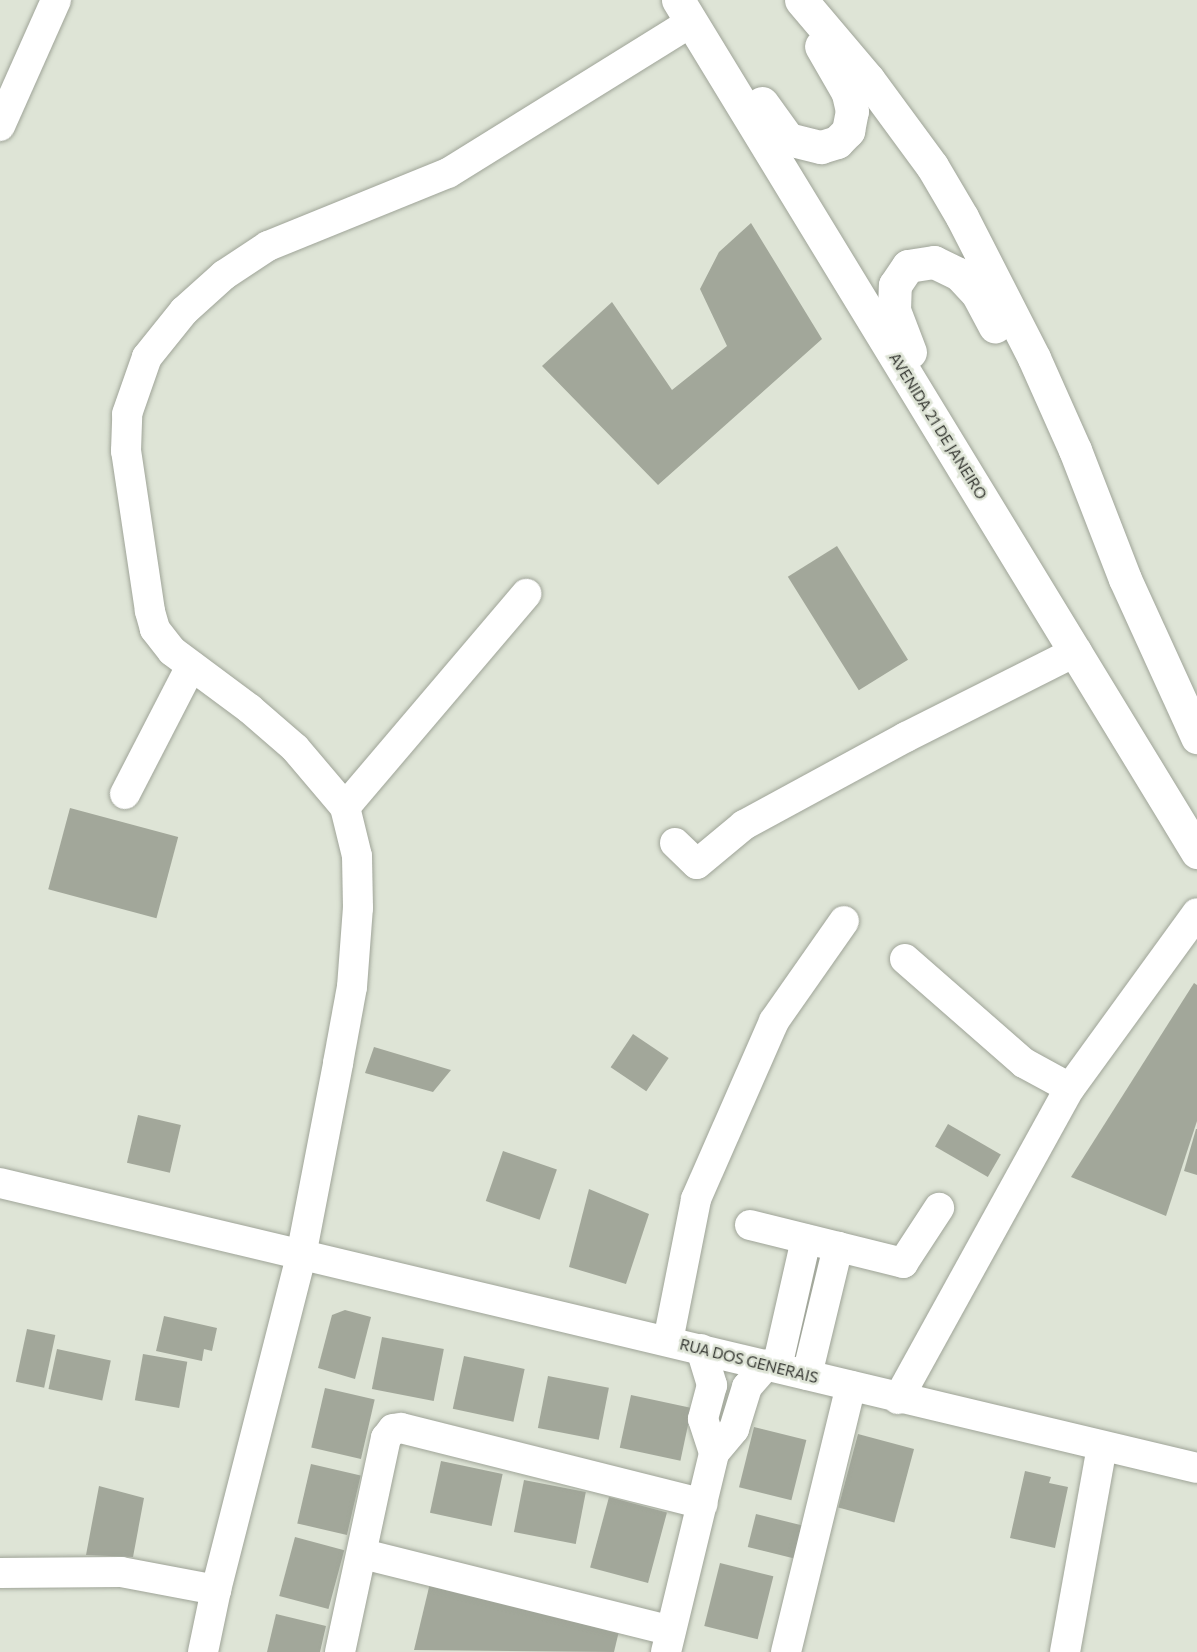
<!DOCTYPE html>
<style>
body{margin:0}
#map{position:relative;width:1197px;height:1652px;overflow:hidden;background:#dee4d6;font-family:Commissioner,sans-serif}
div>[style]{position:absolute}
.building>*{inset:0;background:#a2a79a;transform-origin:0 0}
.roads{filter:drop-shadow(0 0 2px #9fa498) drop-shadow(0 0 2px #9fa498)}
.minor>*{height:30px;margin:-15px;padding:0 15px;transform-origin:15px;border-radius:15px;background:#fff}
.major>*{height:33px;margin:-16.5px;padding:0 16.5px;transform-origin:16.5px;border-radius:16.5px;background:#fff}
span{translate:-50% -50%;white-space:nowrap;text-align:center;line-height:1.15;-webkit-text-stroke:5px #dee4d6;paint-order:stroke}
.street-label{font-size:15px;color:#353732}
</style>
<div id="map">
<div class="building">
<div style="clip-path:polygon(751px 223px,822px 339px,658px 485px,542px 366px,612px 302px,672px 390px,727px 346px,700px 289px,719px 252px)"></div>
<div style="left:837px;top:546px;width:134px;height:58px;rotate:58deg"></div>
<div style="left:70px;top:808px;width:112px;height:84px;rotate:15deg"></div>
<div style="clip-path:polygon(1194px 983px,1197px 985px,1197px 1121px,1166px 1216px,1071px 1177px)"></div>
<div style="left:633px;top:1034px;width:43px;height:40px;rotate:34deg"></div>
<div style="clip-path:polygon(374px 1047px,451px 1070px,433px 1092px,365px 1073px)"></div>
<div style="left:138px;top:1115px;width:44px;height:49px;rotate:13deg"></div>
<div style="left:948px;top:1124px;width:61px;height:26px;rotate:30deg"></div>
<div style="clip-path:polygon(1196px 1129px,1197px 1129px,1197px 1175px,1184px 1171px)"></div>
<div style="left:503px;top:1151px;width:57px;height:53px;rotate:19deg"></div>
<div style="clip-path:polygon(589px 1189px,649px 1214px,626px 1284px,569px 1267px)"></div>
<div style="clip-path:polygon(345px 1310px,371px 1317px,355px 1379px,318px 1368px,332px 1315px)"></div>
<div style="clip-path:polygon(164px 1316px,217px 1328px,212px 1351px,204px 1349px,202px 1361px,156px 1351px)"></div>
<div style="left:27px;top:1329px;width:29px;height:54px;rotate:12deg"></div>
<div style="left:382px;top:1337px;width:63px;height:53px;rotate:11deg"></div>
<div style="left:57px;top:1349px;width:55px;height:41px;rotate:12deg"></div>
<div style="left:143px;top:1354px;width:45px;height:47px;rotate:10deg"></div>
<div style="left:464px;top:1356px;width:62px;height:54px;rotate:12deg"></div>
<div style="left:548px;top:1376px;width:62px;height:53px;rotate:11deg"></div>
<div style="left:325px;top:1388px;width:51px;height:61px;rotate:13deg"></div>
<div style="left:631px;top:1395px;width:62px;height:54px;rotate:12deg"></div>
<div style="left:754px;top:1427px;width:54px;height:62px;rotate:14deg"></div>
<div style="left:858px;top:1434px;width:58px;height:76px;rotate:15deg"></div>
<div style="left:441px;top:1461px;width:63px;height:53px;rotate:12deg"></div>
<div style="left:311px;top:1464px;width:51px;height:61px;rotate:13deg"></div>
<div style="clip-path:polygon(1025px 1471px,1051px 1477px,1049px 1483px,1068px 1487px,1055px 1548px,1010px 1538px)"></div>
<div style="left:524px;top:1480px;width:63px;height:53px;rotate:11deg"></div>
<div style="clip-path:polygon(99px 1486px,144px 1498px,133px 1557px,86px 1555px)"></div>
<div style="left:609px;top:1497px;width:60px;height:73px;rotate:15deg"></div>
<div style="left:756px;top:1514px;width:49px;height:34px;rotate:14deg"></div>
<div style="left:295px;top:1537px;width:51px;height:61px;rotate:15deg"></div>
<div style="left:720px;top:1563px;width:55px;height:65px;rotate:14deg"></div>
<div style="clip-path:polygon(430px 1583px,619px 1631px,614px 1652px,414px 1650px)"></div>
<div style="clip-path:polygon(276px 1614px,326px 1626px,320px 1652px,267px 1652px)"></div>
</div>
<div class="roads">
<div class="minor">
<div style="left:0;top:126px;width:138px;rotate:-66deg"></div>
<div style="left:125px;top:794px;width:144px;rotate:-62.7deg"></div>
<div style="left:345px;top:807px;width:280px;rotate:-49.6deg"></div>
<div style="left:675px;top:843px;width:30px;rotate:44deg"></div>
<div style="left:697px;top:864px;width:61px;rotate:-39.7deg"></div>
<div style="left:744px;top:825px;width:184px;rotate:-28.5deg"></div>
<div style="left:906px;top:737px;width:191px;rotate:-26.7deg"></div>
<div style="left:905px;top:959px;width:158px;rotate:41.2deg"></div>
<div style="left:1024px;top:1063px;width:52px;rotate:28.5deg"></div>
<div style="left:0;top:1183px;width:1230px;rotate:13.39deg"></div>
<div style="left:750px;top:1225px;width:158px;rotate:13.9deg"></div>
<div style="left:903px;top:1263px;width:66px;rotate:-56.8deg"></div>
<div style="left:668px;top:1341px;width:145px;rotate:-78.8deg"></div>
<div style="left:696px;top:1199px;width:194px;rotate:-66.3deg"></div>
<div style="left:774px;top:1021px;width:122px;rotate:-55deg"></div>
<div style="left:701px;top:1349px;width:38px;rotate:73deg"></div>
<div style="left:712px;top:1385px;width:35px;rotate:105deg"></div>
<div style="left:703px;top:1419px;width:36px;rotate:72deg"></div>
<div style="left:777px;top:1367px;width:131px;rotate:-77.2deg"></div>
<div style="left:807px;top:1375px;width:132px;rotate:-76.4deg"></div>
<div style="left:898px;top:1399px;width:355px;rotate:-61.1deg"></div>
<div style="left:1070px;top:1088px;width:216px;rotate:-54deg"></div>
<div style="left:363px;top:1554px;width:317px;rotate:14deg"></div>
<div style="left:0;top:1573px;width:121px;rotate:-0.5deg"></div>
<div style="left:121px;top:1572px;width:97px;rotate:10.7deg"></div>
<div style="left:203px;top:1652px;width:63px;rotate:-78.2deg"></div>
<div style="left:216px;top:1590px;width:345px;rotate:-75.7deg"></div>
<div style="left:301px;top:1256px;width:197px;rotate:-79.1deg"></div>
<div style="left:338px;top:1063px;width:77px;rotate:-79.6deg"></div>
<div style="left:352px;top:987px;width:79px;rotate:-85.7deg"></div>
<div style="left:358px;top:908px;width:52px;rotate:-91.1deg"></div>
<div style="left:357px;top:856px;width:50px;rotate:-103.8deg"></div>
<div style="left:345px;top:807px;width:77px;rotate:-130.3deg"></div>
<div style="left:295px;top:748px;width:60px;rotate:-139.1deg"></div>
<div style="left:250px;top:709px;width:97px;rotate:-143.4deg"></div>
<div style="left:172px;top:651px;width:28px;rotate:-128deg"></div>
<div style="left:155px;top:629px;width:19px;rotate:-106deg"></div>
<div style="left:150px;top:611px;width:162px;rotate:-98.5deg"></div>
<div style="left:126px;top:451px;width:37px;rotate:-88deg"></div>
<div style="left:127px;top:414px;width:60px;rotate:-70.7deg"></div>
<div style="left:147px;top:357px;width:59px;rotate:-51.2deg"></div>
<div style="left:184px;top:311px;width:54px;rotate:-42deg"></div>
<div style="left:224px;top:275px;width:53px;rotate:-33.4deg"></div>
<div style="left:268px;top:246px;width:194px;rotate:-22.1deg"></div>
<div style="left:448px;top:173px;width:287px;rotate:-31.8deg"></div>
<div style="left:340px;top:1652px;width:219px;rotate:-77.9deg"></div>
<div style="left:386px;top:1438px;width:11px;rotate:-52deg"></div>
<div style="left:393px;top:1429px;width:8px;rotate:-7deg"></div>
<div style="left:401px;top:1428px;width:311px;rotate:14.1deg"></div>
<div style="left:666px;top:1652px;width:205px;rotate:-76.4deg"></div>
<div style="left:714px;top:1453px;width:31px;rotate:-50deg"></div>
<div style="left:734px;top:1429px;width:44px;rotate:-72.8deg"></div>
<div style="left:747px;top:1387px;width:30px;rotate:-49deg"></div>
<div style="left:786px;top:1652px;width:274px;rotate:-76.3deg"></div>
<div style="left:1065px;top:1652px;width:209px;rotate:-79.8deg"></div>
</div>
<div class="major">
<div style="left:678px;top:0;width:998px;rotate:58.65deg"></div>
<div style="left:801px;top:0;width:104px;rotate:49.7deg"></div>
<div style="left:868px;top:79px;width:108px;rotate:53.7deg"></div>
<div style="left:932px;top:166px;width:59px;rotate:59.5deg"></div>
<div style="left:962px;top:217px;width:158px;rotate:62.9deg"></div>
<div style="left:1034px;top:358px;width:101px;rotate:66deg"></div>
<div style="left:1075px;top:450px;width:138px;rotate:68.8deg"></div>
<div style="left:1125px;top:579px;width:174px;rotate:65.5deg"></div>
<div style="left:762px;top:103px;width:44px;rotate:54.2deg"></div>
<div style="left:788px;top:139px;width:34px;rotate:14deg"></div>
<div style="left:821px;top:147px;width:17px;rotate:-17deg"></div>
<div style="left:837px;top:142px;width:16px;rotate:-45deg"></div>
<div style="left:848px;top:131px;width:20px;rotate:-79deg"></div>
<div style="left:852px;top:111px;width:18px;rotate:-103deg"></div>
<div style="left:848px;top:93px;width:54px;rotate:-119.9deg"></div>
<div style="left:910px;top:352px;width:45px;rotate:-110.9deg"></div>
<div style="left:894px;top:310px;width:25px;rotate:-88deg"></div>
<div style="left:895px;top:285px;width:23px;rotate:-56deg"></div>
<div style="left:908px;top:266px;width:26px;rotate:-9deg"></div>
<div style="left:934px;top:262px;width:28px;rotate:26deg"></div>
<div style="left:959px;top:274px;width:26px;rotate:47deg"></div>
<div style="left:977px;top:293px;width:38px;rotate:62deg"></div>
</div>
</div>
<div class="street-label">
<span style="left:938px;top:426px;rotate:58deg">AVENIDA 21 DE JANEIRO</span>
<span style="left:749px;top:1361px;rotate:14deg">RUA DOS GENERAIS</span>
</div>
</div>
